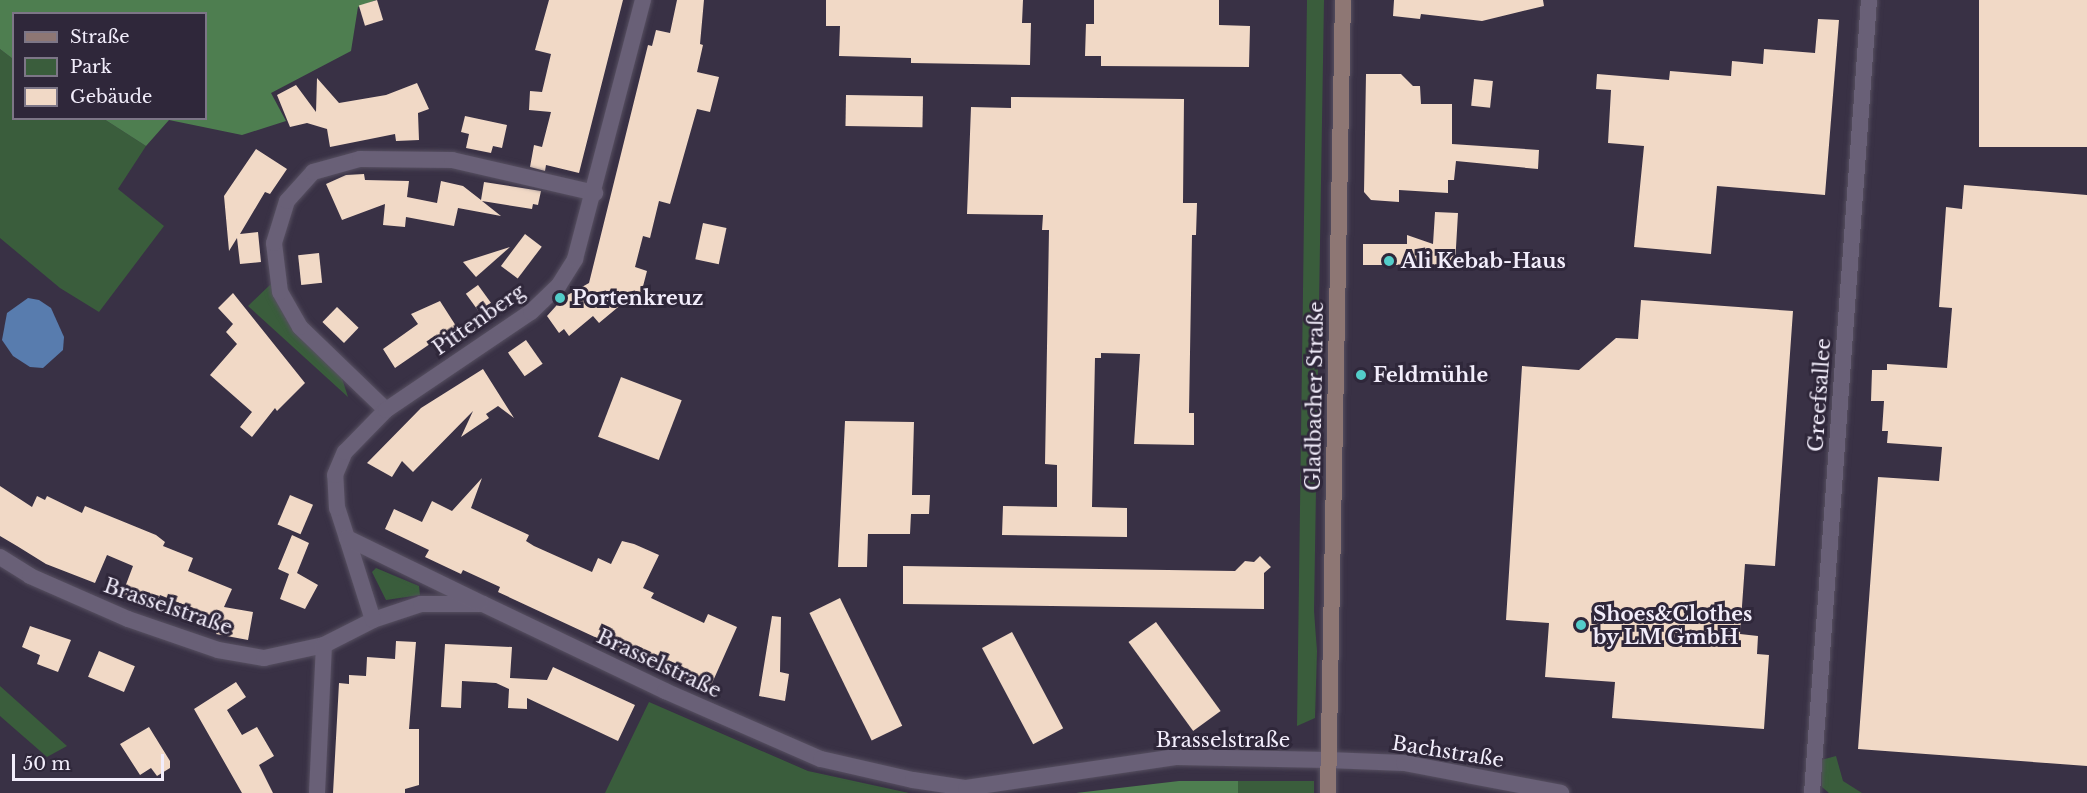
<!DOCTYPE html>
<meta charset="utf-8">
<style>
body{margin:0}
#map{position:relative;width:2087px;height:793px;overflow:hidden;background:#393145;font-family:"Libre Baskerville",serif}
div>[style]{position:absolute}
.green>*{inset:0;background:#3a5d3c;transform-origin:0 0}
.forest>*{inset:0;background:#4e7e50}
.water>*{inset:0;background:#587cae}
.building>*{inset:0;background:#f1d9c6;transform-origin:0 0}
.roads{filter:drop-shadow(0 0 2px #575061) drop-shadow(0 0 2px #575061)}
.minor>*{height:16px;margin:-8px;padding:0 8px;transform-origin:8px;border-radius:8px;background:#696077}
.secondary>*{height:16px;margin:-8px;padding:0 8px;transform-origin:8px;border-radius:8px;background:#8e7774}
.dots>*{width:16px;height:16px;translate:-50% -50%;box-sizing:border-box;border:3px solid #2f273a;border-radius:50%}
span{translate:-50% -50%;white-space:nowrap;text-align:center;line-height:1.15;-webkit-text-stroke:6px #2f273a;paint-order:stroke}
.poi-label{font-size:20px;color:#f2edfb;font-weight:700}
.left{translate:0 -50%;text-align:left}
.street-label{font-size:20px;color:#f2edfb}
.legend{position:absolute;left:12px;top:12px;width:195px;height:108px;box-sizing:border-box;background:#2f273a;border:2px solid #7d7687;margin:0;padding:8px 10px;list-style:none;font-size:18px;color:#f2edfb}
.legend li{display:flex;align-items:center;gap:12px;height:30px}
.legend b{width:30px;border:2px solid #7d7687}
.scale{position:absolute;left:12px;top:754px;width:152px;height:27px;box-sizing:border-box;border:3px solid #f2edfb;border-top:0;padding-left:8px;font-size:18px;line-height:21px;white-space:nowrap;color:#f2edfb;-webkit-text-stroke:4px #2f273a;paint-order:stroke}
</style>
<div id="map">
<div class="green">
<div style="clip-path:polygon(1307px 0,1324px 0,1314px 611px,1317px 651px,1315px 718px,1297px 726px)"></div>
<div style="clip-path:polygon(0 49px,13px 59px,14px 118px,104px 119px,146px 146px,118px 189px,164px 226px,99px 312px,60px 288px,0 238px)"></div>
<div style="clip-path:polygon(273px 282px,286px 319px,341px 375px,348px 397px,248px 306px)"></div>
<div style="clip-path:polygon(376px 568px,419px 586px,420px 595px,386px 600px,372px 572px)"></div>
<div style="clip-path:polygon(0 686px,67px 746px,47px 757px,0 716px)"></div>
<div style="clip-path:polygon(649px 702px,808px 771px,909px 793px,605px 793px)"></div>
<div style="clip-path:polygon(1836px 756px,1843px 781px,1862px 793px,1829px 793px,1822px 787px,1821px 760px)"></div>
<div style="left:1238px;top:781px;width:76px;height:12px"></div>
</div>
<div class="forest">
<div style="clip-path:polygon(0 0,376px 0,358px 7px,351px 51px,271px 93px,286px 121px,242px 135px,169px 120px,146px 146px,104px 119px,206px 118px,206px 14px,14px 14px,13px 59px,0 49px)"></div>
<div style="clip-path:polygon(1179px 781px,1238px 781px,1238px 793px,1076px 793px)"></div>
</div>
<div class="water">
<div style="clip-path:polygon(28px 298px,39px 300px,51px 308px,64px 337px,63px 350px,43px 368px,30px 367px,13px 356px,2px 340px,7px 313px)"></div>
</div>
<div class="building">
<div style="left:377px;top:0;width:21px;height:19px;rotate:73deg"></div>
<div style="clip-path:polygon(549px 0,623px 0,579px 173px,546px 165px,545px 171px,530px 167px,534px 145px,542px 147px,551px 112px,529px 110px,530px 91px,542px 92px,551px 54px,535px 50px)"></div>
<div style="clip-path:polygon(677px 0,704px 0,700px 44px,703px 45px,697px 72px,719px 77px,710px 112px,697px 109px,670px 204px,659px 201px,650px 238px,643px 236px,635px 267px,647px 271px,641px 294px,635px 293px,599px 323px,593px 316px,569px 336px,564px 329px,559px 333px,547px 316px,564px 297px,589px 283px,648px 45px,652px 46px,656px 30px,670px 33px)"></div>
<div style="clip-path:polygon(826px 0,1023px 0,1022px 23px,1031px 23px,1030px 65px,911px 63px,911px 58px,839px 56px,840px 26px,826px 26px)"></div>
<div style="clip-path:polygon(1094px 0,1219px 0,1219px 25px,1250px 26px,1249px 67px,1101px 66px,1101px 56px,1085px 56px,1086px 24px,1094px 24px)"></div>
<div style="clip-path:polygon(1394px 0,1543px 0,1544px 6px,1482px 21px,1421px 14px,1420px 19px,1393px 16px)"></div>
<div style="left:1979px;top:0;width:108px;height:147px"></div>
<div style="clip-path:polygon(1818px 19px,1839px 20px,1825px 195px,1717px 186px,1711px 254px,1634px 247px,1644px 146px,1608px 143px,1611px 90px,1596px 89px,1597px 74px,1669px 80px,1670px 71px,1731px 76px,1732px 61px,1763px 64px,1764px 49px,1815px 53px)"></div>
<div style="clip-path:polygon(1366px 74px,1401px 74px,1413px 86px,1420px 86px,1421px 104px,1452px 104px,1452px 144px,1539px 150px,1538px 169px,1456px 161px,1454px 180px,1448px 180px,1448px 193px,1399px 190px,1399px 202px,1371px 200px,1364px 192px)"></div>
<div style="clip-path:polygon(317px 78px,339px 103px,386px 95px,417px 83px,429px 109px,418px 113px,419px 140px,396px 141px,395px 134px,330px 147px,327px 129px,307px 123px,290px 127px,277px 95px,296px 85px,316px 112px)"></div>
<div style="left:1474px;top:79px;width:19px;height:27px;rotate:6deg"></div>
<div style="left:846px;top:95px;width:77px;height:31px;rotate:1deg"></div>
<div style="clip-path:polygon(1011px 97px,1184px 99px,1183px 203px,1197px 203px,1196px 235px,1192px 235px,1189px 413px,1194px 413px,1194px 445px,1134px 444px,1140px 354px,1101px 353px,1101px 358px,1095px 358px,1092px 507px,1127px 508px,1127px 537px,1002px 535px,1003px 506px,1057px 507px,1057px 465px,1045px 464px,1049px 230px,1042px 230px,1043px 215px,967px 214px,971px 107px,1011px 108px)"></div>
<div style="clip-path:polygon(465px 116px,507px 125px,502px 148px,493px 146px,491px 153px,466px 148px,469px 134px,461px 132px)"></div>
<div style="clip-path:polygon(256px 149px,287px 169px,270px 194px,265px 192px,240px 234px,258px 232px,261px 262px,240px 264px,237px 238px,229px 251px,224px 196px)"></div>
<div style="clip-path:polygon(364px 174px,365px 180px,409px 181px,407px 197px,437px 203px,441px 181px,463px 186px,481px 200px,484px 182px,541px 191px,538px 205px,533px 204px,532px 209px,482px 201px,501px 216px,458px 208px,454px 226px,406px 217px,405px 227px,383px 225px,385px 204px,342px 220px,326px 184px,346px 175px)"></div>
<div style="clip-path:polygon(1964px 185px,2087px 195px,2087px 766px,1858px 749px,1878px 477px,1939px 481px,1942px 447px,1887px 443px,1888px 431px,1882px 431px,1884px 401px,1871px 401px,1872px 370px,1887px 370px,1887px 364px,1947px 368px,1952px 308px,1939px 307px,1946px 207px,1962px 209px)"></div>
<div style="clip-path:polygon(1435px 212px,1458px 213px,1455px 265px,1363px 265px,1363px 244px,1407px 244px,1407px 235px,1433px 244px)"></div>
<div style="left:703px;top:223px;width:24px;height:37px;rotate:12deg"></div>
<div style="left:525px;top:234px;width:21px;height:40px;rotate:37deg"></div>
<div style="clip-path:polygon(510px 247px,476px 277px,463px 262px)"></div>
<div style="left:319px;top:253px;width:30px;height:21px;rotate:84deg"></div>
<div style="left:478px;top:285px;width:22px;height:15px;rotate:54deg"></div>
<div style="clip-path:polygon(233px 293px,305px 383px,277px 411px,275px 408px,252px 437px,240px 427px,252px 412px,210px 375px,237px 344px,226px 332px,233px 324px,218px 308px)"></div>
<div style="clip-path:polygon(1641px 300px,1793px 311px,1775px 566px,1745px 564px,1740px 634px,1758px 636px,1757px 654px,1769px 655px,1764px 729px,1612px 718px,1615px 682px,1545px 677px,1549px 623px,1506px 620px,1522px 366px,1579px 370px,1616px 338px,1638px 339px)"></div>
<div style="clip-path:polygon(440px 301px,456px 326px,395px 368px,383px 349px,418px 324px,411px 314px)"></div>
<div style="left:337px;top:307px;width:30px;height:21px;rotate:44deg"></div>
<div style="left:526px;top:340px;width:29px;height:22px;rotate:55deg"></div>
<div style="clip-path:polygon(483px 369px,514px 418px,498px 406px,486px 414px,489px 418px,461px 437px,473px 411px,413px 472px,402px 461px,392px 477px,367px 463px,421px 408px)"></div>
<div style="left:621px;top:377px;width:65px;height:64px;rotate:21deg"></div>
<div style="clip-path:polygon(845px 421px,914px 422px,912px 495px,930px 495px,929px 514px,911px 514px,910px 534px,868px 534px,867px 567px,838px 567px)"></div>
<div style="clip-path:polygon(482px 478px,471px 508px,529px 535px,526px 541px,534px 546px,592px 572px,598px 558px,611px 564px,622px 541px,634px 544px,659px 555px,643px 588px,654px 593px,651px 598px,704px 623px,708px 614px,737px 627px,709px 690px,498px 592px,500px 587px,463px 570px,461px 574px,425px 557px,429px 550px,385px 529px,394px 509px,422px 522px,432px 501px,452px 511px)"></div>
<div style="clip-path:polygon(0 486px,32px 507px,37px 496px,45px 500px,47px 496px,82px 513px,85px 506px,156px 535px,165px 542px,163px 546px,193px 558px,188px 571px,232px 589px,224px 607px,253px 612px,248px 640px,216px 634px,219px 619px,160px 595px,154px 609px,122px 595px,133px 566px,107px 555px,95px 583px,46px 564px,17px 546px,0 536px)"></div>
<div style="left:290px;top:495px;width:25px;height:32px;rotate:23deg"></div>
<div style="clip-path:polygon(292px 535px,309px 543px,297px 573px,318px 585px,305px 609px,280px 599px,289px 574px,278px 569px)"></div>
<div style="clip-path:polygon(1260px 556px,1271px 567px,1264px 573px,1264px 609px,903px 604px,903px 566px,1235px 571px,1245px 561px,1254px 562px)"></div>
<div style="left:840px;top:598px;width:142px;height:34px;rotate:64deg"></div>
<div style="clip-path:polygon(772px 616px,781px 617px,780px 672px,789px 674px,785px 701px,759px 696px)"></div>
<div style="left:1156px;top:622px;width:110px;height:34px;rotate:54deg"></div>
<div style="clip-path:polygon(30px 626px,71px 640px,58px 672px,37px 664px,40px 655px,22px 647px)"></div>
<div style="left:1012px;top:632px;width:109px;height:34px;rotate:62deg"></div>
<div style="clip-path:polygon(396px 641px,416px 642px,409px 729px,419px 729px,419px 785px,405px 789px,405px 793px,333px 793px,339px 683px,349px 684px,349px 675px,366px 676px,367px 657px,395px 659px)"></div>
<div style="clip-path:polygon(445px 644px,512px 647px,510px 678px,547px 680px,553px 667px,635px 705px,618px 741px,527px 698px,527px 709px,508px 708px,509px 689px,496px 683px,462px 681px,461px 708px,441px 707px)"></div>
<div style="left:99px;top:651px;width:39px;height:28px;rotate:23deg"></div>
<div style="clip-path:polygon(236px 682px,246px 697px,227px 710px,242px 735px,257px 727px,274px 756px,259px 765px,273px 793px,242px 793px,194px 709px)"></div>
<div style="clip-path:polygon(149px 727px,170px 761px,170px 768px,157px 776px,151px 768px,140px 775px,120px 744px)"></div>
</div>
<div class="roads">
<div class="minor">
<div style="left:386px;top:410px;width:120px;rotate:-136deg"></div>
<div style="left:300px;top:327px;width:40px;rotate:-119.7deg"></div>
<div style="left:280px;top:292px;width:49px;rotate:-97deg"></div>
<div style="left:274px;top:243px;width:44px;rotate:-72.8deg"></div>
<div style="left:287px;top:201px;width:39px;rotate:-48deg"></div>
<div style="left:313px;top:172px;width:49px;rotate:-15.5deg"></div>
<div style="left:360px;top:159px;width:92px;rotate:0.6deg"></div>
<div style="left:452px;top:160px;width:147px;rotate:13deg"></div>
<div style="left:347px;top:538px;width:32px;rotate:-108deg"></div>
<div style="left:337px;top:508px;width:33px;rotate:-93deg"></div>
<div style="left:335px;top:475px;width:25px;rotate:-67deg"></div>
<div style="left:345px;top:452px;width:59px;rotate:-45.7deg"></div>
<div style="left:386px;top:410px;width:175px;rotate:-34.1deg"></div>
<div style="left:531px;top:312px;width:39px;rotate:-44deg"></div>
<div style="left:559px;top:285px;width:31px;rotate:-58deg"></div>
<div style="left:575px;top:259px;width:268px;rotate:-75.3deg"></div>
<div style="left:0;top:557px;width:36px;rotate:32deg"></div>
<div style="left:30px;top:576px;width:107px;rotate:23.7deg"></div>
<div style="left:128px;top:619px;width:95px;rotate:19deg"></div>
<div style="left:218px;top:650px;width:47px;rotate:9.9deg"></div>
<div style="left:264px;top:658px;width:61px;rotate:-12.2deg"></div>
<div style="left:324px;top:645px;width:55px;rotate:-27deg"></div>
<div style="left:373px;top:620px;width:51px;rotate:-18.4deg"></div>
<div style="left:421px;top:604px;width:62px"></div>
<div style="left:483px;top:604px;width:202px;rotate:25.5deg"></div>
<div style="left:665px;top:691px;width:170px;rotate:23.6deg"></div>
<div style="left:821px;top:759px;width:94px;rotate:12.9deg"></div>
<div style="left:913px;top:780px;width:54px;rotate:8.6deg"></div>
<div style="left:966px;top:788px;width:212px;rotate:-8.4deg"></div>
<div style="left:1176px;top:757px;width:152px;rotate:1.1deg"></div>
<div style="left:1328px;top:760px;width:76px;rotate:2.3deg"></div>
<div style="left:1404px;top:763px;width:160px;rotate:10.8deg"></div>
<div style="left:373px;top:620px;width:86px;rotate:-107.6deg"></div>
<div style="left:347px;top:538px;width:147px;rotate:25.9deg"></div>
<div style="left:317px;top:793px;width:148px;rotate:-87.3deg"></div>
<div style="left:1812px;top:793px;width:795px;rotate:-85.89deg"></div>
</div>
<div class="secondary">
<div style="left:1328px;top:793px;width:793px;rotate:-88.92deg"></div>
</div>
</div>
<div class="dots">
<div style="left:1389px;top:261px;background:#53cdc9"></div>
<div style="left:560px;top:298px;background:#53cdc9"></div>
<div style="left:1361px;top:375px;background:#53cdc9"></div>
<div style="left:1581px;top:625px;background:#53cdc9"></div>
</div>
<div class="poi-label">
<span class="left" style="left:1401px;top:261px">Ali Kebab-Haus</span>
<span class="left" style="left:572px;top:298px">Portenkreuz</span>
<span class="left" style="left:1373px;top:375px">Feldmühle</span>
<span class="left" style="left:1593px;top:626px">Shoes&amp;Clothes<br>by LM GmbH</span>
</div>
<div class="street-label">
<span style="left:479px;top:320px;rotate:-35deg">Pittenberg</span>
<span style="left:1820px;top:395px;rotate:-86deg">Greefsallee</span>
<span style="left:1315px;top:396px;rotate:-89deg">Gladbacher Straße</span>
<span style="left:168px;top:607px;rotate:19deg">Brasselstraße</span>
<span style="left:659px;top:664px;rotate:25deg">Brasselstraße</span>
<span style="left:1223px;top:740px">Brasselstraße</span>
<span style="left:1448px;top:752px;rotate:9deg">Bachstraße</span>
</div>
<ul class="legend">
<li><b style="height:8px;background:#8e7774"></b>Straße</li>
<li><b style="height:16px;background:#3a5d3c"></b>Park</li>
<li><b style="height:16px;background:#f1d9c6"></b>Gebäude</li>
</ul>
<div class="scale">50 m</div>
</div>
